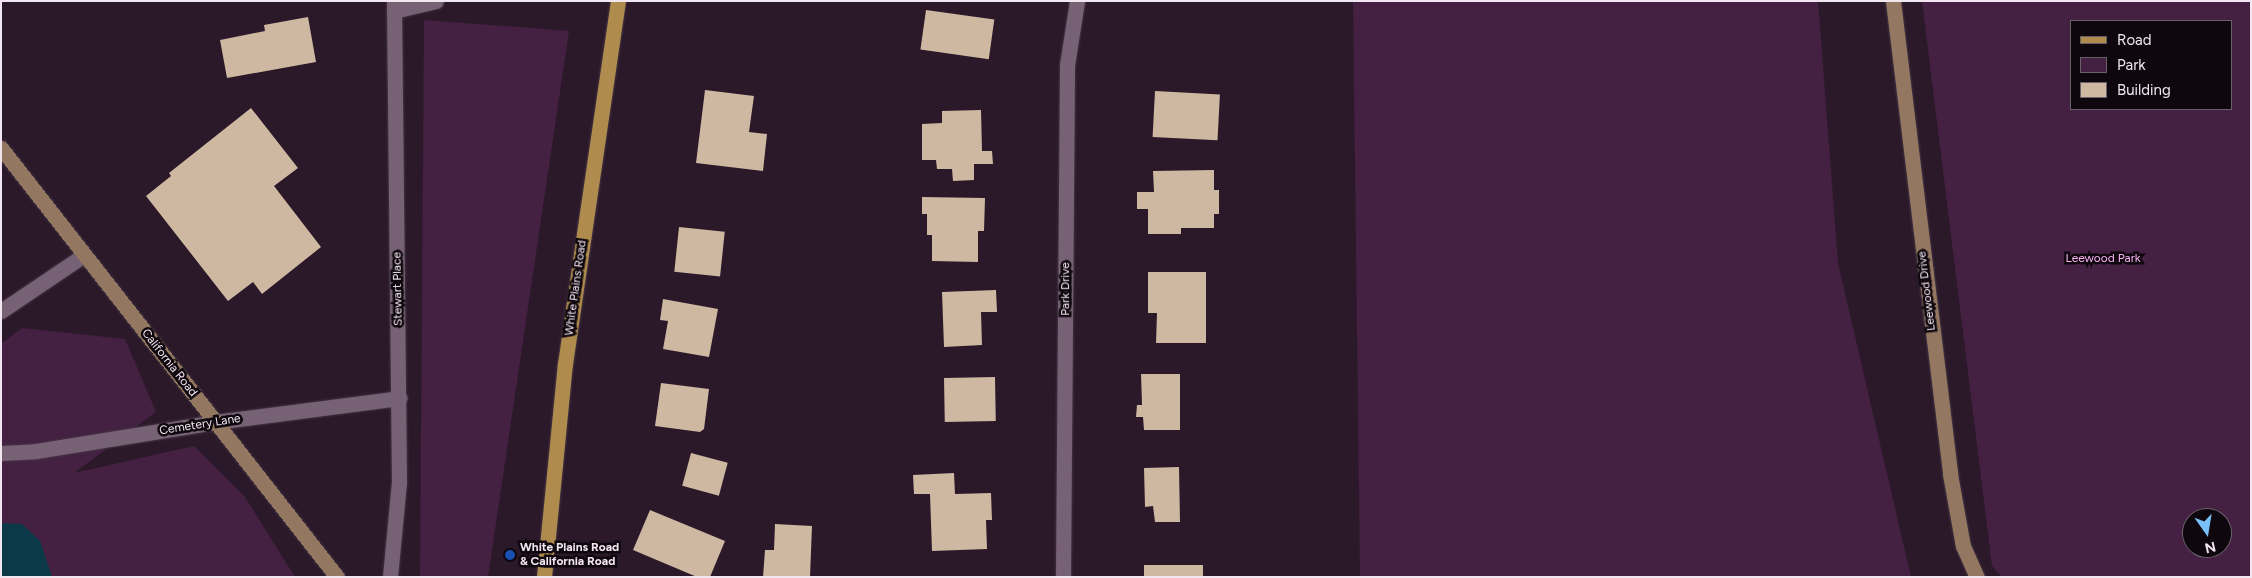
<!DOCTYPE html>
<style>
body{margin:0}
#map{position:relative;width:2252px;height:578px;overflow:hidden;background:#2b1929;font-family:Figtree,sans-serif}
div>[style]{position:absolute}
.green>*{inset:0;background:#442142}
.water>*{inset:0;background:#0b3948}
.building>*{inset:0;background:#ceb8a2;transform-origin:0 0}
.roads{filter:drop-shadow(0 0 1px #443643) drop-shadow(0 0 1px #443643)}
.lane>*{height:15px;margin:-7.5px;padding:0 7.5px;transform-origin:7.5px;border-radius:7.5px;background:#776275}
.street>*{height:15px;margin:-7.5px;padding:0 7.5px;transform-origin:7.5px;border-radius:7.5px;background:#776275}
.secondary>*{height:15px;margin:-7.5px;padding:0 7.5px;transform-origin:7.5px;border-radius:7.5px;background:#937761}
.primary>*{height:15px;margin:-7.5px;padding:0 7.5px;transform-origin:7.5px;border-radius:7.5px;background:#af8b4d}
.dots>*{width:14px;height:14px;translate:-50% -50%;box-sizing:border-box;border:2px solid #0f070e;border-radius:50%}
span{translate:-50% -50%;white-space:nowrap;text-align:center;line-height:1.15;-webkit-text-stroke:5px #0f070e;paint-order:stroke}
.park-label{font-size:12px;color:#fcb3f6}
.street-label{font-size:12px;color:#f2e6f1}
.poi-label{font-size:12px;color:#f2e6f1;font-weight:700}
.left{translate:0 -50%;text-align:left}
.frame{position:absolute;inset:0;border:2px solid #f2e6f1;pointer-events:none}
.legend{position:absolute;left:2070px;top:20px;width:162px;height:90px;box-sizing:border-box;background:#0f070e;border:1px solid #6a6069;margin:0;padding:6px 9px;list-style:none;font-size:15px;color:#f2e6f1}
.legend li{display:flex;align-items:center;gap:10px;height:25px}
.legend b{width:25px;border:1px solid #6a6069}
.north{position:absolute;left:2182px;top:508px;width:50px;height:50px;box-sizing:border-box;background:#0f070e;border:1px solid #6a6069;border-radius:50%;rotate:167deg;font-size:14px;font-weight:700;line-height:20px;text-align:center;color:#f2e6f1}
.north::after{content:'';display:block;margin:auto;width:18px;height:22px;background:#79bff8;clip-path:polygon(50% 0,100% 100%,50% 72%,0 100%)}
</style>
<div id="map">
<div class="green">
<div style="clip-path:polygon(1353px 1px,1818px 1px,1838px 263px,1911px 577px,1360px 577px)"></div>
<div style="clip-path:polygon(evenodd,1922px 1px,2251px 1px,2251px 577px,2002px 577px,1992px 566px,1922px 1px,2071px 21px,2231px 21px,2231px 109px,2071px 109px,2071px 21px,1922px 1px,2192px 518px,2222px 518px,2222px 548px,2192px 548px,2192px 518px)"></div>
<div style="clip-path:polygon(424px 20px,569px 31px,488px 577px,420px 577px)"></div>
<div style="clip-path:polygon(22px 328px,125px 339px,156px 412px,74px 473px,194px 446px,245px 497px,295px 577px,1px 577px,1px 344px)"></div>
</div>
<div class="water">
<div style="clip-path:polygon(1px 523px,22px 524px,40px 541px,52px 577px,1px 577px)"></div>
</div>
<div class="building">
<div style="left:926px;top:10px;width:69px;height:40px;rotate:8deg"></div>
<div style="clip-path:polygon(308px 17px,316px 62px,227px 78px,220px 40px,265px 31px,264px 25px)"></div>
<div style="clip-path:polygon(705px 90px,754px 96px,749px 132px,767px 134px,763px 171px,696px 163px)"></div>
<div style="left:1155px;top:91px;width:65px;height:46px;rotate:3deg"></div>
<div style="clip-path:polygon(251px 108px,298px 168px,274px 186px,321px 247px,262px 294px,253px 282px,228px 301px,146px 196px,171px 176px,169px 173px)"></div>
<div style="clip-path:polygon(981px 110px,982px 151px,992px 151px,993px 164px,974px 164px,974px 180px,953px 181px,952px 169px,937px 169px,936px 160px,922px 160px,922px 124px,942px 123px,942px 111px)"></div>
<div style="clip-path:polygon(1214px 170px,1214px 190px,1219px 190px,1219px 214px,1214px 214px,1214px 228px,1181px 228px,1181px 234px,1148px 234px,1148px 209px,1137px 209px,1137px 192px,1154px 192px,1153px 171px)"></div>
<div style="clip-path:polygon(922px 197px,985px 198px,984px 231px,978px 231px,978px 262px,932px 261px,932px 235px,927px 235px,927px 214px,922px 214px)"></div>
<div style="left:679px;top:227px;width:46px;height:45px;rotate:6deg"></div>
<div style="clip-path:polygon(1148px 272px,1206px 272px,1206px 343px,1156px 343px,1157px 313px,1148px 313px)"></div>
<div style="clip-path:polygon(996px 290px,997px 312px,981px 312px,982px 345px,944px 347px,942px 292px)"></div>
<div style="clip-path:polygon(663px 299px,718px 309px,709px 357px,663px 349px,668px 321px,660px 320px)"></div>
<div style="clip-path:polygon(1141px 374px,1180px 374px,1180px 430px,1144px 430px,1143px 417px,1136px 417px,1137px 405px,1142px 405px)"></div>
<div style="left:995px;top:377px;width:44px;height:51px;rotate:89deg"></div>
<div style="clip-path:polygon(661px 383px,709px 389px,704px 429px,700px 432px,655px 426px)"></div>
<div style="left:691px;top:453px;width:38px;height:34px;rotate:15deg"></div>
<div style="clip-path:polygon(1179px 467px,1180px 522px,1155px 522px,1153px 506px,1145px 507px,1144px 468px)"></div>
<div style="clip-path:polygon(954px 473px,955px 494px,991px 493px,992px 520px,986px 520px,987px 549px,932px 551px,930px 494px,914px 494px,913px 475px)"></div>
<div style="clip-path:polygon(650px 510px,725px 541px,710px 577px,697px 577px,633px 550px)"></div>
<div style="clip-path:polygon(775px 524px,812px 526px,810px 577px,763px 577px,765px 550px,774px 550px)"></div>
<div style="left:1203px;top:565px;width:12px;height:59px;rotate:90deg"></div>
</div>
<div class="roads">
<div class="lane">
<div style="left:394px;top:11px;width:43px;rotate:-13.4deg"></div>
<div style="left:1px;top:453px;width:35px;rotate:-3deg"></div>
<div style="left:36px;top:451px;width:181px;rotate:-9.2deg"></div>
</div>
<div class="street">
<div style="left:1px;top:311px;width:100px;rotate:-34deg"></div>
<div style="left:215px;top:422px;width:186px;rotate:-7.4deg"></div>
<div style="left:390px;top:577px;width:95px;rotate:-84.6deg"></div>
<div style="left:399px;top:482px;width:481px;rotate:-90.6deg"></div>
<div style="left:1063px;top:577px;width:512px;rotate:-89.55deg"></div>
<div style="left:1067px;top:65px;width:65px;rotate:-81.1deg"></div>
</div>
<div class="secondary">
<div style="left:1893px;top:1px;width:476px;rotate:83.1deg"></div>
<div style="left:1950px;top:474px;width:73px;rotate:79.8deg"></div>
<div style="left:1963px;top:546px;width:34px;rotate:66deg"></div>
<div style="left:1px;top:148px;width:545px;rotate:51.93deg"></div>
</div>
<div class="primary">
<div style="left:544px;top:577px;width:214px;rotate:-84.4deg"></div>
<div style="left:565px;top:364px;width:367px;rotate:-81.7deg"></div>
</div>
</div>
<div class="dots">
<div style="left:510px;top:555px;background:#1a4fb4"></div>
</div>
<div class="park-label">
<span style="left:2103px;top:259px">Leewood Park</span>
</div>
<div class="street-label">
<span style="left:576px;top:288px;rotate:-82deg">White Plains Road</span>
<span style="left:398px;top:289px;rotate:-91deg">Stewart Place</span>
<span style="left:1066px;top:289px;rotate:-90deg">Park Drive</span>
<span style="left:1927px;top:291px;rotate:-97deg">Leewood Drive</span>
<span style="left:169px;top:363px;rotate:52deg">California Road</span>
<span style="left:200px;top:425px;rotate:-9deg">Cemetery Lane</span>
</div>
<div class="poi-label">
<span class="left" style="left:520px;top:555px">White Plains Road<br>&amp; California Road</span>
</div>
<div class="frame"></div>
<ul class="legend">
<li><b style="height:6px;background:#af8b4d"></b>Road</li>
<li><b style="height:14px;background:#442142"></b>Park</li>
<li><b style="height:14px;background:#ceb8a2"></b>Building</li>
</ul>
<div class="north">N</div>
</div>
